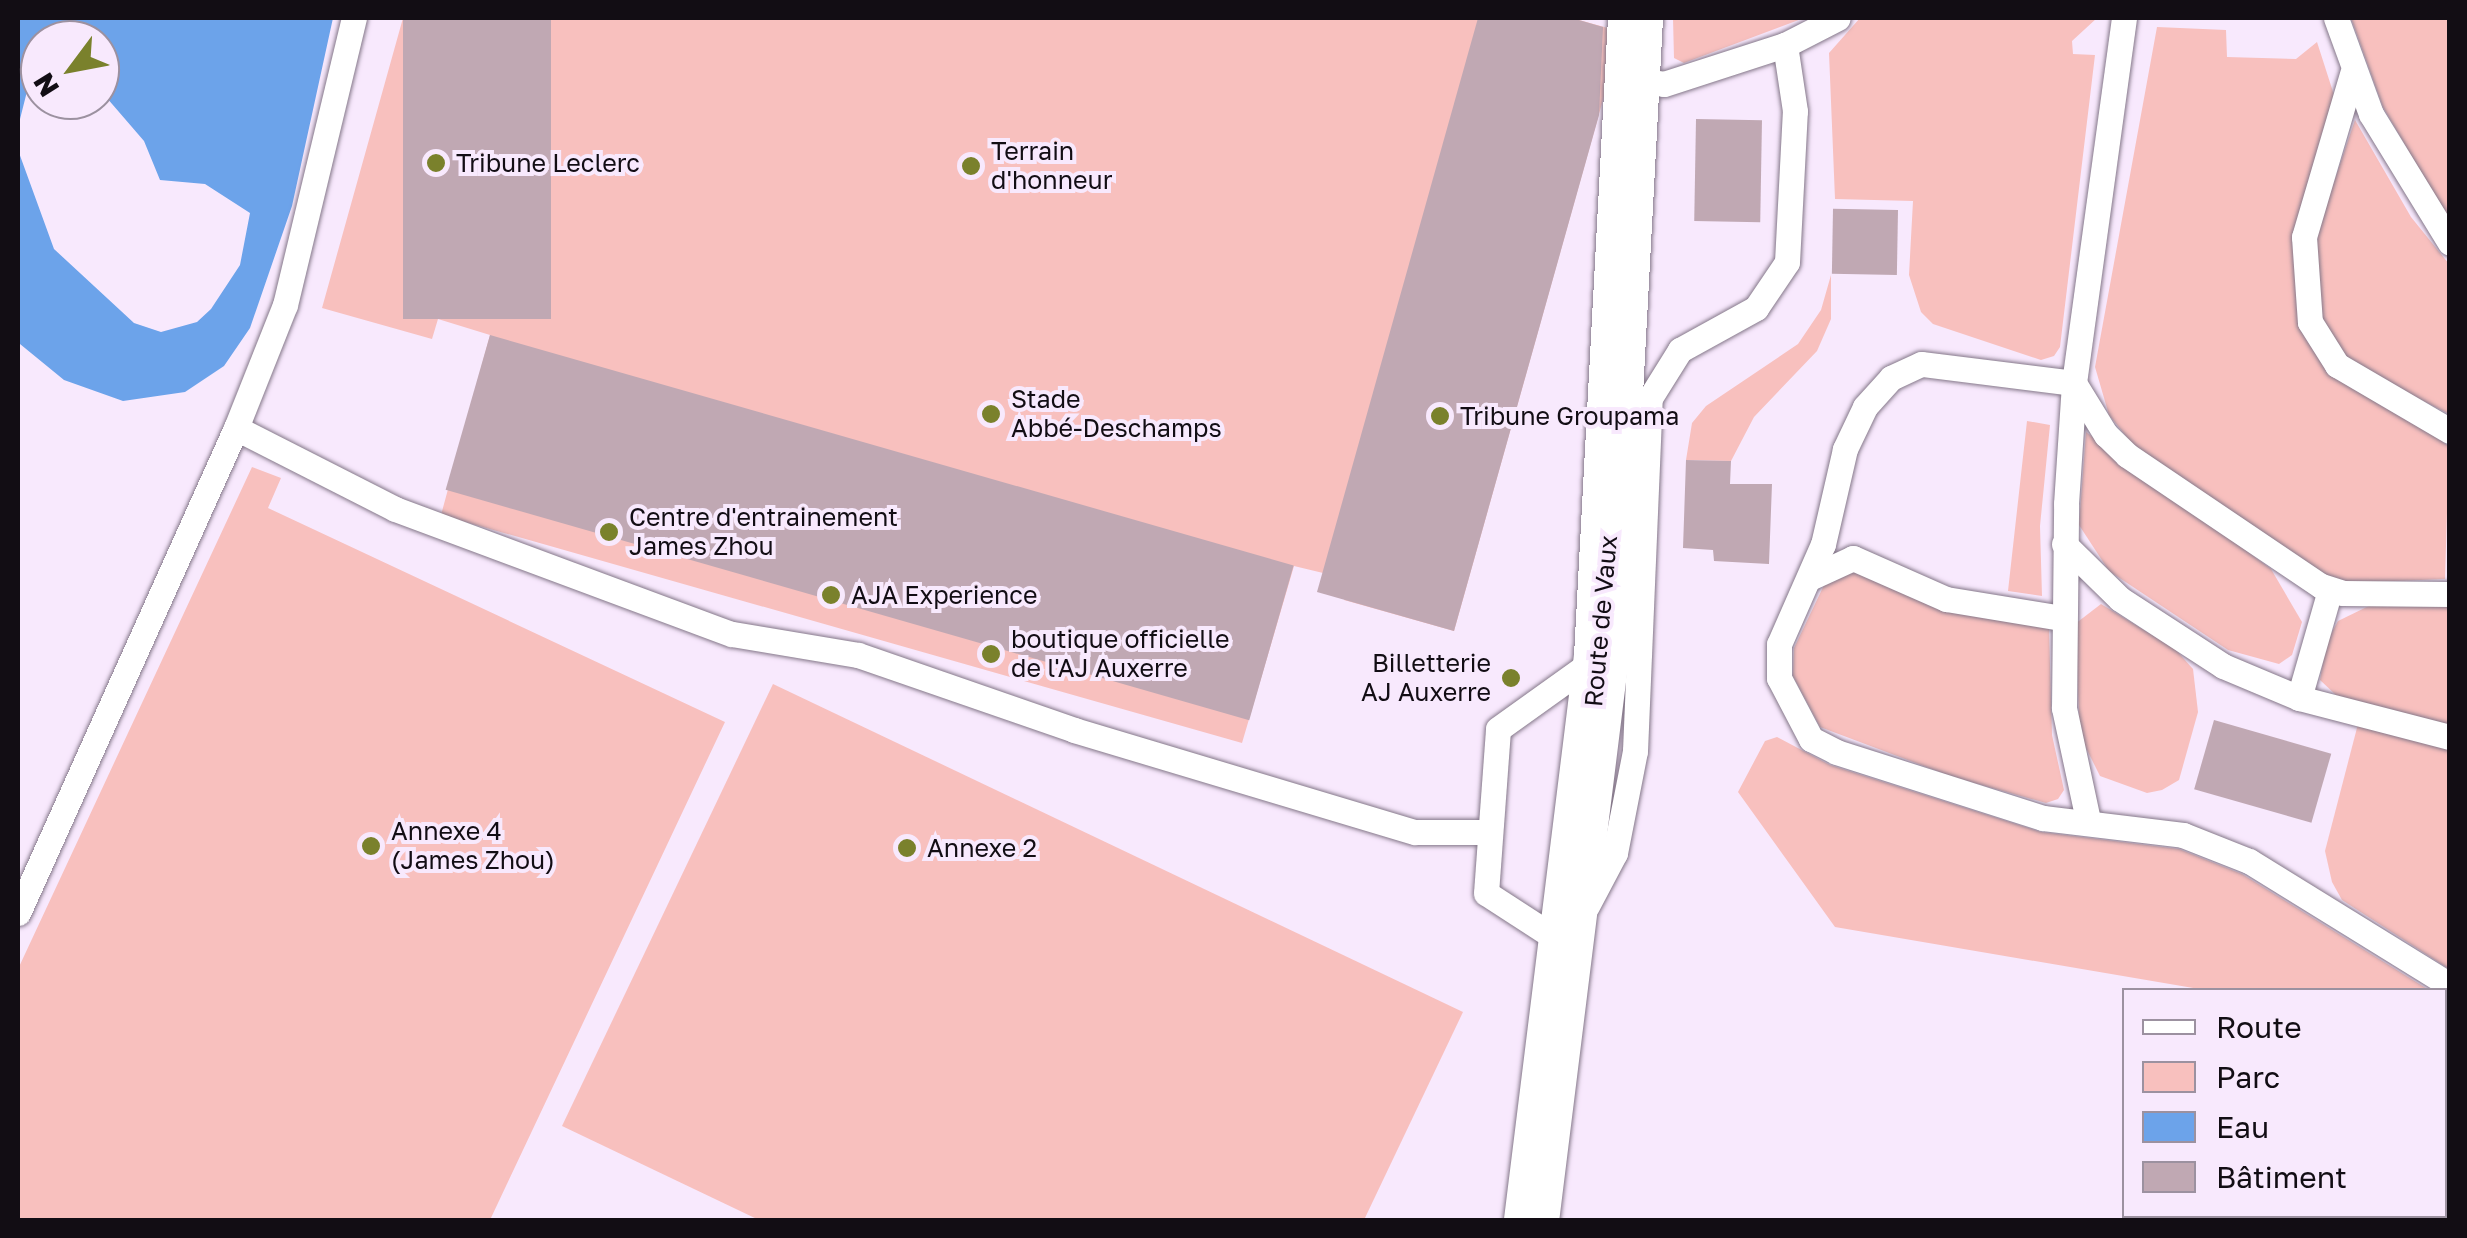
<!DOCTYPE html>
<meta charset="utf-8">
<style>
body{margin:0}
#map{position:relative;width:2467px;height:1238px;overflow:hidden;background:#f8e9fd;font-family:"Golos Text",sans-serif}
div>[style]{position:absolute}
.green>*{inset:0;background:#f8c0be}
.water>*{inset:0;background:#6ca3ea}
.building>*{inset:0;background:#c0a8b3;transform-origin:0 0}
.roads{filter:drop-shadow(0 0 2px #847789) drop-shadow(0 0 2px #847789)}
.service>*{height:25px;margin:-12.5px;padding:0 12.5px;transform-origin:12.5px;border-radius:12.5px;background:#fff}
.tertiary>*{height:55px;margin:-27.5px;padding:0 27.5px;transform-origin:27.5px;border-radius:27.5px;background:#fff}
.dots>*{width:28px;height:28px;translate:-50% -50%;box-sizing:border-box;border:5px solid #f8e9fd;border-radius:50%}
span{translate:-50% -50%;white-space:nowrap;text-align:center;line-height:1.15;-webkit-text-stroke:8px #f8e9fd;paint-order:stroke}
.poi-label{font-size:25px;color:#120d14}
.left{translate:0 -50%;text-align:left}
.right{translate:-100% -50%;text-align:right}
.street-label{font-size:25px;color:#120d14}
.frame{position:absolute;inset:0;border:20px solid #120d14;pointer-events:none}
.legend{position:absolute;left:2122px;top:988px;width:325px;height:230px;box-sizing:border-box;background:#f8e9fd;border:2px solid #9c91a0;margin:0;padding:12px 18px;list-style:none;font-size:30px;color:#120d14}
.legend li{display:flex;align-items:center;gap:20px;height:50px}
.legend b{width:50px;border:2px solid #9c91a0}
.north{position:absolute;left:20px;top:20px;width:100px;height:100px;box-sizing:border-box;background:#f8e9fd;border:2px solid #9c91a0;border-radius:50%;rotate:238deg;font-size:28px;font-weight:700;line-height:40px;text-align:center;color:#120d14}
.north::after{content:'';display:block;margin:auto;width:35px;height:45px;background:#7a812c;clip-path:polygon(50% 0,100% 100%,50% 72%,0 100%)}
</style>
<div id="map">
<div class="green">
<div style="clip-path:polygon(403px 18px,1572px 18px,1622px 32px,1454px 631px,1344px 600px,1348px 579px,1294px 566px,1242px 743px,441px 515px,490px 335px,438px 319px,432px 339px,322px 308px)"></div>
<div style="clip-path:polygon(1673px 18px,1804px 18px,1684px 63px,1674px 58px)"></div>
<div style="clip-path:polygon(1860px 18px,2097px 18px,2072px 41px,2073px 54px,2095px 55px,2060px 347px,2054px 356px,2041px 360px,1933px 324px,1921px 312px,1909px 275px,1913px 201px,1835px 199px,1829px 53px)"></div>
<div style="clip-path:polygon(2351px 18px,2449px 18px,2449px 220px,2383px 107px)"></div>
<div style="clip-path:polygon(2157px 27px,2226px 30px,2227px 57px,2296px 59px,2317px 42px,2334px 95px,2293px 235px,2299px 326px,2330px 372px,2413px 417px,2449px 447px,2445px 579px,2345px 583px,2326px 577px,2134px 446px,2109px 415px,2095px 367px)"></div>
<div style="clip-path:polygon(2355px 120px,2411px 217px,2449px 264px,2449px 414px,2363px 370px,2344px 356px,2320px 319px,2315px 238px)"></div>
<div style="clip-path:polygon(1831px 275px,1831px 319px,1817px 351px,1754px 417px,1731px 461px,1686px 460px,1692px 423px,1706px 406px,1798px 344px,1821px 310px)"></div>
<div style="clip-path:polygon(2027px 421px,2050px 425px,2040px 526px,2042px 596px,2008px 591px)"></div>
<div style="clip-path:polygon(2086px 432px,2271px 569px,2302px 622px,2292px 655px,2279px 664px,2228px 650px,2109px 571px,2079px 525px)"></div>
<div style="clip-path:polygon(252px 467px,281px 478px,268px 508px,725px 722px,490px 1220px,18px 1220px,18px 969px)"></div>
<div style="clip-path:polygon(1853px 569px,1943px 609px,2049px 628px,2052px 735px,2064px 790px,2058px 799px,2046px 803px,1953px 777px,1820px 727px,1793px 676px,1794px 648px,1825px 583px)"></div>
<div style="clip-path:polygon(2377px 602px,2449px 606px,2449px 725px,2338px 697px,2320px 680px,2326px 643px,2338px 621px)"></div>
<div style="clip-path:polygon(2101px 604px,2175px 649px,2193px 669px,2198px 712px,2179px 780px,2162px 790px,2147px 793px,2100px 776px,2080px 736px,2075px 624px)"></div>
<div style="clip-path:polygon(773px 684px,1463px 1012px,1364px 1220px,759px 1220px,562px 1126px)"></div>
<div style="clip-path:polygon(2358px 724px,2449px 746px,2449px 969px,2342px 900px,2332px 882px,2325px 851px)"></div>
<div style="clip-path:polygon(1777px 737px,1830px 765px,2041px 832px,2179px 849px,2242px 874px,2429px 990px,2205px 990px,1835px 927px,1738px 792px,1765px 741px)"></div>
</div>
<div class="water">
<div style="clip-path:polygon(18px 18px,333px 18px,292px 206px,250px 328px,224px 366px,185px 392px,123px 401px,64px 380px,20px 344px,18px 150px,54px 249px,134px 323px,161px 332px,197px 322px,211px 309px,240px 265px,250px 213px,205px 184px,160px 180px,144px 141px,100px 90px,100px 40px,75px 40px,63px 24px,40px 40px,18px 127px)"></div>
</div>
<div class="building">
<div style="left:403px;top:18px;width:148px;height:301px"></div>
<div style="clip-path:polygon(1478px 18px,1572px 18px,1603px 27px,1599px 115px,1454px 631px,1317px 592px)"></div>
<div style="left:1696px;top:119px;width:66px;height:102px;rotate:1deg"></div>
<div style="left:1898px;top:210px;width:65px;height:65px;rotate:91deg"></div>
<div style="left:490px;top:335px;width:836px;height:161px;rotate:16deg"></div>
<div style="clip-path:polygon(1686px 460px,1731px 461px,1730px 484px,1772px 484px,1769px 564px,1714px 561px,1713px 550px,1683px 548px)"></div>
<div style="left:2214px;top:720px;width:122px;height:72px;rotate:16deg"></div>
</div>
<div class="roads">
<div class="service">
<div style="left:2336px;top:18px;width:102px;rotate:70deg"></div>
<div style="left:2371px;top:114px;width:151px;rotate:58.5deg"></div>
<div style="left:2352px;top:74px;width:170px;rotate:106.4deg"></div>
<div style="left:2304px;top:237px;width:85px;rotate:86deg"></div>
<div style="left:2310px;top:322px;width:51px;rotate:57.9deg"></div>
<div style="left:2337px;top:365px;width:131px;rotate:30.3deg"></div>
<div style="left:1633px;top:79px;width:31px;rotate:9deg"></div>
<div style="left:1664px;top:84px;width:127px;rotate:-17.9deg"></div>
<div style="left:1785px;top:45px;width:59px;rotate:-27deg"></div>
<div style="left:236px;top:428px;width:132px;rotate:-68.3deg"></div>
<div style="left:285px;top:305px;width:295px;rotate:-76.5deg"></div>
<div style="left:2064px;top:544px;width:78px;rotate:44.5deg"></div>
<div style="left:2120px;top:599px;width:123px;rotate:33deg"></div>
<div style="left:2223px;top:666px;width:82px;rotate:22.8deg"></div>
<div style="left:2299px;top:698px;width:156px;rotate:14.5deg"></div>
<div style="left:1812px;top:577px;width:45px;rotate:-24.9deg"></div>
<div style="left:1853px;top:558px;width:102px;rotate:23.8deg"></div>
<div style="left:1946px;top:599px;width:118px;rotate:9.3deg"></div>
<div style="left:2450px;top:594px;width:107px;rotate:-179.5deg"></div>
<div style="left:2343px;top:593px;width:23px;rotate:-162deg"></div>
<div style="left:2321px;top:586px;width:234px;rotate:-146deg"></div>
<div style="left:2127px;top:455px;width:29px;rotate:-136deg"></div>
<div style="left:2106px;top:435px;width:61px;rotate:-121.6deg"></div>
<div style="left:2074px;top:383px;width:154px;rotate:-172.9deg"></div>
<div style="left:1921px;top:364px;width:33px;rotate:155deg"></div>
<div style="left:1891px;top:378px;width:39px;rotate:132deg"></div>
<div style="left:1865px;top:407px;width:47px;rotate:115.5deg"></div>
<div style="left:1845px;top:449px;width:98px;rotate:103deg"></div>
<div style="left:1823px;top:544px;width:109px;rotate:113.7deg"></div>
<div style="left:1779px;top:644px;width:34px;rotate:90deg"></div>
<div style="left:1779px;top:678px;width:69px;rotate:62.3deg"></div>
<div style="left:1811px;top:739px;width:28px;rotate:27deg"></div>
<div style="left:1836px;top:752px;width:217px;rotate:17.7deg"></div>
<div style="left:2043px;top:818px;width:141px;rotate:6.9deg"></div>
<div style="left:2183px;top:835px;width:71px;rotate:21.5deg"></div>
<div style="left:2249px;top:861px;width:236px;rotate:31.7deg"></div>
<div style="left:2299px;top:698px;width:112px;rotate:-74deg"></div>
<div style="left:2088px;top:820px;width:115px;rotate:-102.1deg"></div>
<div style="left:2064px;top:708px;width:204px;rotate:-89.4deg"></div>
<div style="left:2066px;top:504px;width:121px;rotate:-86.2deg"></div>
<div style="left:2074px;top:383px;width:368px;rotate:-82.2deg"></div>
<div style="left:1587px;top:906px;width:60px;rotate:-62.2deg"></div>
<div style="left:1615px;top:853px;width:104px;rotate:-78.9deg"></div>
<div style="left:1635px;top:751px;width:353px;rotate:-87.6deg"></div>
<div style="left:1650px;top:398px;width:57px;rotate:-58deg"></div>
<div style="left:1680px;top:350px;width:87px;rotate:-28.9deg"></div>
<div style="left:1756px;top:308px;width:55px;rotate:-56deg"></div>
<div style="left:1787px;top:262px;width:151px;rotate:-87deg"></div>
<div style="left:1795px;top:111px;width:67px;rotate:-98.6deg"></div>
<div style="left:18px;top:913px;width:532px;rotate:-65.8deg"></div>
<div style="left:236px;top:428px;width:178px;rotate:27deg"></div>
<div style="left:395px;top:509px;width:359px;rotate:20.4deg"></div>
<div style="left:732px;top:634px;width:128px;rotate:9.5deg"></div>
<div style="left:858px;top:655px;width:229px;rotate:19.1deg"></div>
<div style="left:1074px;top:730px;width:356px;rotate:16.7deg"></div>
<div style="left:1415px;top:832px;width:75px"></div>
<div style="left:1566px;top:945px;width:95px;rotate:-147deg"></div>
<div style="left:1486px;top:893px;width:164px;rotate:-85.8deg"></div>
<div style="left:1498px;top:729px;width:122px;rotate:-35.6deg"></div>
</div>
<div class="tertiary">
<div style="left:1531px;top:1220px;width:568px;rotate:-82.93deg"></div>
<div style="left:1601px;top:656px;width:639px;rotate:-86.95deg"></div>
</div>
</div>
<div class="dots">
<div style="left:436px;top:163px;background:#7a812c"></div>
<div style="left:971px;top:166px;background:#7a812c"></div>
<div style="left:991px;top:414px;background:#7a812c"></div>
<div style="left:1440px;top:416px;background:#7a812c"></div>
<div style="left:609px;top:532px;background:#7a812c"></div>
<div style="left:831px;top:595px;background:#7a812c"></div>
<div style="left:991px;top:654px;background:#7a812c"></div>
<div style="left:1511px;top:678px;background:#7a812c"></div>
<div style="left:371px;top:846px;background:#7a812c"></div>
<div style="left:907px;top:848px;background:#7a812c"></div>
</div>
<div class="poi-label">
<span class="left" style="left:991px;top:166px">Terrain<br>d'honneur</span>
<span class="left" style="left:456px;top:163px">Tribune Leclerc</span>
<span class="left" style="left:1011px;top:414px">Stade<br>Abbé-Deschamps</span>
<span class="left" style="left:1460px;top:416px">Tribune Groupama</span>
<span class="left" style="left:629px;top:532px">Centre d'entrainement<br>James Zhou</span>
<span class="left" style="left:851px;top:595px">AJA Experience</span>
<span class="left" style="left:1011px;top:654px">boutique officielle<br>de l'AJ Auxerre</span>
<span class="right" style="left:1491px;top:678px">Billetterie<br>AJ Auxerre</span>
<span class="left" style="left:391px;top:846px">Annexe 4<br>(James Zhou)</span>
<span class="left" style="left:927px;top:848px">Annexe 2</span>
</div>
<div class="street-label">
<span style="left:1601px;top:621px;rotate:-85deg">Route de Vaux</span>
</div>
<div class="frame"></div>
<ul class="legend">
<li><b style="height:12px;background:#fff"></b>Route</li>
<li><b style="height:28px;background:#f8c0be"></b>Parc</li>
<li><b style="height:28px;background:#6ca3ea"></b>Eau</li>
<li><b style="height:28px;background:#c0a8b3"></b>Bâtiment</li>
</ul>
<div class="north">N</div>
</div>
